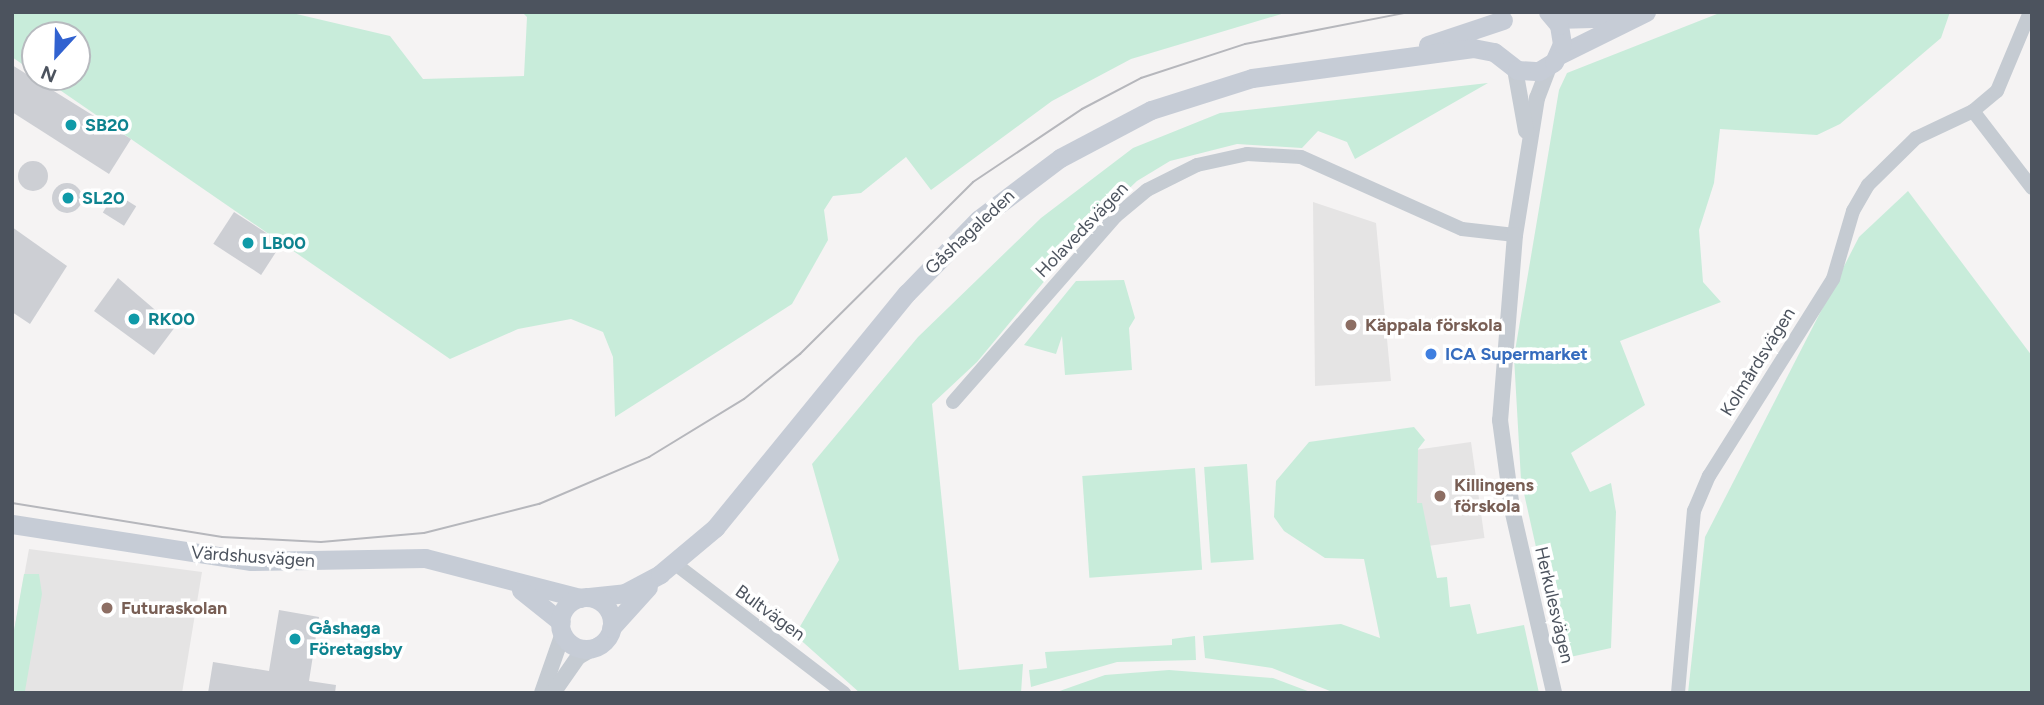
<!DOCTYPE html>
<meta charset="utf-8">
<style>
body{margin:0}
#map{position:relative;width:2044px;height:705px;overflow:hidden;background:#f5f3f3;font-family:Figtree,sans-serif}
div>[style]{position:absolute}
.education>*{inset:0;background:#e5e4e4;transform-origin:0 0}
.green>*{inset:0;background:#c8ecda;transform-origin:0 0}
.building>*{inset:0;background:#cdcfd4;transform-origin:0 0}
.round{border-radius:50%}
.minor>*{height:14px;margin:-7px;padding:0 7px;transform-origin:7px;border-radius:7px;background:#c5cbd2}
.tertiary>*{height:16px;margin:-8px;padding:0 8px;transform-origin:8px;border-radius:8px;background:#c5cbd2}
.secondary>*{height:19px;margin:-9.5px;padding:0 9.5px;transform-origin:9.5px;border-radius:9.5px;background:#c6ccd6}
.secondary>.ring{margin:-9.5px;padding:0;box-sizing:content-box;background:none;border:19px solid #c6ccd6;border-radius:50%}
.tram>*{height:2px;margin:-1px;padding:0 1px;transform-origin:1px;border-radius:1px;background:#b6b7bc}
.dots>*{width:19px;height:19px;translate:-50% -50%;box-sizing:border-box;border:4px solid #fff;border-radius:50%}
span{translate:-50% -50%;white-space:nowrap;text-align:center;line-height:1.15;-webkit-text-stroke:7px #fff;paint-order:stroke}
.culture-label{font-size:18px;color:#0d838f;font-weight:700}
.left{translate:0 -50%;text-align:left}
.street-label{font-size:18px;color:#4c535e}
.education-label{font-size:18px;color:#785e54;font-weight:700}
.shop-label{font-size:18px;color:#366cbe;font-weight:700}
.frame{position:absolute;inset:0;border:14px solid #4c535e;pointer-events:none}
.north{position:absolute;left:21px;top:21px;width:70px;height:70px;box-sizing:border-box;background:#fff;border:2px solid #b7babf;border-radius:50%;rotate:202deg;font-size:19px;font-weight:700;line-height:28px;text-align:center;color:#4c535e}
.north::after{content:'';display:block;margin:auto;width:24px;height:32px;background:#3162d0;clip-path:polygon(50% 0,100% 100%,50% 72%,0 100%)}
</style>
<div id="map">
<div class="education">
<div style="clip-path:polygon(1313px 202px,1376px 223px,1391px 381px,1315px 386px)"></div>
<div style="left:1471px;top:442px;width:97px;height:80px;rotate:82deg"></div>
<div style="clip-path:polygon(29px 549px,202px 572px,182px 693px,12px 693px,12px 642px)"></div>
</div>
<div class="green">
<div style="clip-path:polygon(12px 12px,288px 12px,390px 36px,423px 79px,524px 76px,527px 17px,522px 12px,1288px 12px,1131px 59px,1052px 101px,931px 190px,906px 157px,861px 193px,833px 196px,824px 210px,828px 240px,792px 304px,615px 417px,613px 357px,603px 332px,571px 319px,518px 329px,450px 359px,41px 77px,77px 77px,77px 35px,35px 35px,35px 73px,12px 57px)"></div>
<div style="clip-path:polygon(1722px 12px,1950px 12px,1941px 38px,1840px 124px,1817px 135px,1720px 129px,1714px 183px,1699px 230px,1703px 282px,1721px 302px,1620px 341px,1645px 405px,1571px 453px,1590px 492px,1611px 483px,1616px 512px,1611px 648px,1561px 659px,1521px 480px,1514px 357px,1559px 90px,1567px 73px)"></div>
<div style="clip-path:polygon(1488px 83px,1355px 159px,1347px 142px,1318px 131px,1302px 148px,1237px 144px,1170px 161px,1137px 181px,1091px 225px,977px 362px,932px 404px,959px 670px,1023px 664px,1021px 693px,860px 693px,795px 635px,839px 560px,812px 464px,918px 337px,1041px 218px,1133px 148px,1220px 113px)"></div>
<div style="clip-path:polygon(1908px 191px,2032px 356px,2032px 693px,1688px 693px,1705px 537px,1859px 237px)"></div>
<div style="clip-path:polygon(1124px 280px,1135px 318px,1129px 328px,1132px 370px,1065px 375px,1062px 336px,1056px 354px,1024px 345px,1076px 281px)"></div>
<div style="clip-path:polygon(1414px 427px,1425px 440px,1418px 449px,1417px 503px,1422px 503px,1437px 578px,1447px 577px,1450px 607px,1470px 604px,1477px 634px,1524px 625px,1539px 693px,1335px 693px,1272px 668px,1205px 658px,1203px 636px,1341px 624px,1380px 638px,1364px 559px,1325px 558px,1284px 531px,1274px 517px,1276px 481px,1309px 442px)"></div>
<div style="left:1247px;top:464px;width:96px;height:43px;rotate:86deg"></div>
<div style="left:1195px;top:468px;width:102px;height:113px;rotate:86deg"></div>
<div style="clip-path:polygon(24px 574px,39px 574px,42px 594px,25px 691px,12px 693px,12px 642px)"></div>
<div style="clip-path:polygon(1195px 636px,1196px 660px,1117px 662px,1031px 687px,1029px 670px,1047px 668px,1045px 652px,1172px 645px,1172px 639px)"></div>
<div style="clip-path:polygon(1169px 670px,1273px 678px,1313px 693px,1054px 693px,1105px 675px)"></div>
</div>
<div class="building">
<div style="clip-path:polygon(12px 65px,131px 139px,109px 174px,12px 112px)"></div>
<div class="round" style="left:18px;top:161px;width:30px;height:30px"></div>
<div class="round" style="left:52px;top:183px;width:30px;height:30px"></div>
<div style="left:115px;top:193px;width:25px;height:23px;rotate:32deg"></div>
<div style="left:234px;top:212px;width:57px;height:38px;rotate:33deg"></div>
<div style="clip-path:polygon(12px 227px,67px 266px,30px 324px,12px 312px)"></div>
<div style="clip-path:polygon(118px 278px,175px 327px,154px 355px,94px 311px)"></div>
<div style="clip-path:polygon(279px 610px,319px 617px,309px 681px,336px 685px,335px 693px,208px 693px,213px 662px,269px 671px)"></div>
</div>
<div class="minor">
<div style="left:1973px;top:111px;width:31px;rotate:-40deg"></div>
<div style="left:1997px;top:91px;width:86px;rotate:-67.3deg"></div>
<div style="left:953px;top:402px;width:247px;rotate:-48.8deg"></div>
<div style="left:1116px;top:216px;width:40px;rotate:-40deg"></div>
<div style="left:1147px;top:190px;width:56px;rotate:-26.6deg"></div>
<div style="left:1197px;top:165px;width:51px;rotate:-12.4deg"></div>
<div style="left:1247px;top:154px;width:54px;rotate:3.2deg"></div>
<div style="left:1301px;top:157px;width:176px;rotate:24.1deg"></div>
<div style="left:1462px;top:229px;width:53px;rotate:6.5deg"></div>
<div style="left:674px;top:563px;width:214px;rotate:37.4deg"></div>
<div style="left:1678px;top:693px;width:183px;rotate:-85deg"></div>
<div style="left:1694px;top:511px;width:38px;rotate:-67deg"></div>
<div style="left:1709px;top:476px;width:233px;rotate:-57.8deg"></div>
<div style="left:1833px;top:279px;width:71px;rotate:-73.6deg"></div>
<div style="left:1853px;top:211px;width:30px;rotate:-60deg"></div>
<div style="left:1868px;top:185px;width:67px;rotate:-44.4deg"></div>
<div style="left:1916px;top:138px;width:63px;rotate:-25.3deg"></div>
<div style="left:1973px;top:111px;width:97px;rotate:52.5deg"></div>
</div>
<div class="tertiary">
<div style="left:1549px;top:67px;width:33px;rotate:111deg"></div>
<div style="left:1537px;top:98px;width:139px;rotate:99.1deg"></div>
<div style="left:1515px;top:235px;width:186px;rotate:94.6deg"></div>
<div style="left:1500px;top:420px;width:90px;rotate:82.3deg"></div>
<div style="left:1512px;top:509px;width:189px;rotate:77.1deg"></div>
<div style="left:1515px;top:69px;width:63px;rotate:79.9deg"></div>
<div style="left:542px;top:693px;width:64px;rotate:-70.7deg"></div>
<div style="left:553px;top:693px;width:44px;rotate:-55.2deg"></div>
<div style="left:578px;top:657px;width:24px;rotate:-30deg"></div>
</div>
<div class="secondary">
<div style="left:1555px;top:19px;width:75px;rotate:-1.5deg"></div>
<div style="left:1428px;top:45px;width:79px;rotate:-18.4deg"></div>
<div style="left:1559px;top:55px;width:97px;rotate:-26.3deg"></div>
<div style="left:12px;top:524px;width:242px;rotate:8.8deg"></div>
<div style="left:251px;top:561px;width:174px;rotate:-1deg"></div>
<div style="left:425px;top:558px;width:160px;rotate:14.5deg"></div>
<div style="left:521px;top:590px;width:51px;rotate:38.7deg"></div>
<div style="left:589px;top:597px;width:36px;rotate:-6deg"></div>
<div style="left:625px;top:593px;width:40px;rotate:-28deg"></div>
<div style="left:660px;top:574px;width:72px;rotate:-39.9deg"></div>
<div style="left:715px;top:528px;width:303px;rotate:-50.8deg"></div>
<div style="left:907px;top:293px;width:103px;rotate:-45.8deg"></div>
<div style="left:979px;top:219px;width:101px;rotate:-37deg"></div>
<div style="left:1060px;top:158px;width:103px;rotate:-27.8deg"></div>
<div style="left:1151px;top:110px;width:106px;rotate:-17.6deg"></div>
<div style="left:1252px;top:78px;width:223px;rotate:-7.7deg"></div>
<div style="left:1473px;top:48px;width:21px;rotate:11deg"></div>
<div style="left:1494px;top:52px;width:29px;rotate:38deg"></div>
<div style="left:1517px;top:70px;width:22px;rotate:3deg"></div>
<div style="left:1539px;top:71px;width:17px;rotate:-31deg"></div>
<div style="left:1554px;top:62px;width:20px;rotate:-66deg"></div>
<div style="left:1562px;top:44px;width:19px;rotate:-99deg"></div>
<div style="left:1559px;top:25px;width:17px;rotate:-130deg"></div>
<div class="ring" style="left:560px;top:597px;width:33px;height:33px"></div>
<div style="left:611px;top:628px;width:55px;rotate:-47.9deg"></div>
</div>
<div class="tram">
<div style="left:12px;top:503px;width:213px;rotate:9.2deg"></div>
<div style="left:222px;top:537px;width:99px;rotate:2.9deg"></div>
<div style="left:321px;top:542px;width:103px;rotate:-5deg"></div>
<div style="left:424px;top:533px;width:119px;rotate:-14.2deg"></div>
<div style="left:539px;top:504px;width:120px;rotate:-23.1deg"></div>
<div style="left:649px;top:457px;width:111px;rotate:-31.4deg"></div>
<div style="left:744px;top:399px;width:72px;rotate:-38.8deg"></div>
<div style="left:800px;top:354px;width:244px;rotate:-44.8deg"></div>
<div style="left:973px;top:182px;width:131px;rotate:-33.8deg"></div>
<div style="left:1082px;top:109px;width:67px;rotate:-27.7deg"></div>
<div style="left:1141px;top:78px;width:109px;rotate:-18.1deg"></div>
<div style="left:1245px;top:44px;width:167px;rotate:-11deg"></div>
</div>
<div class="dots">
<div style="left:71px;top:125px;background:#0f9aa8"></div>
<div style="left:68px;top:198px;background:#0f9aa8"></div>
<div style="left:248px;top:243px;background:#0f9aa8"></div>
<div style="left:134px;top:319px;background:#0f9aa8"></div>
<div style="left:1351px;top:325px;background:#8d6e63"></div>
<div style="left:1431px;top:354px;background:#3f7fe0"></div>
<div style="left:1440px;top:496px;background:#8d6e63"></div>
<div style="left:107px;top:608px;background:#8d6e63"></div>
<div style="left:295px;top:639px;background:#0f9aa8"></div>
</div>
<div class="culture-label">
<span class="left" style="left:85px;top:125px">SB20</span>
<span class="left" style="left:82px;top:198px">SL20</span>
<span class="left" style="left:262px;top:243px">LB00</span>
<span class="left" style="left:148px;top:319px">RK00</span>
<span class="left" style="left:309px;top:639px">Gåshaga<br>Företagsby</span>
</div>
<div class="street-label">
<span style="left:1082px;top:230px;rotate:-46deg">Holavedsvägen</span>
<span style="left:970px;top:232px;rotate:-43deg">Gåshagaleden</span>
<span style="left:1758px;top:362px;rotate:-58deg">Kolmårdsvägen</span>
<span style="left:253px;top:557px;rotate:4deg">Värdshusvägen</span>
<span style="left:1554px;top:605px;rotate:77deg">Herkulesvägen</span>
<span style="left:770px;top:613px;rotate:36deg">Bultvägen</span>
</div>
<div class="education-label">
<span class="left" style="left:1365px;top:325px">Käppala förskola</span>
<span class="left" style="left:1454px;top:496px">Killingens<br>förskola</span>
<span class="left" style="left:121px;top:608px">Futuraskolan</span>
</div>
<div class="shop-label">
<span class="left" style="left:1445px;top:354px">ICA Supermarket</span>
</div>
<div class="frame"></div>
<div class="north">N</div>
</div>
